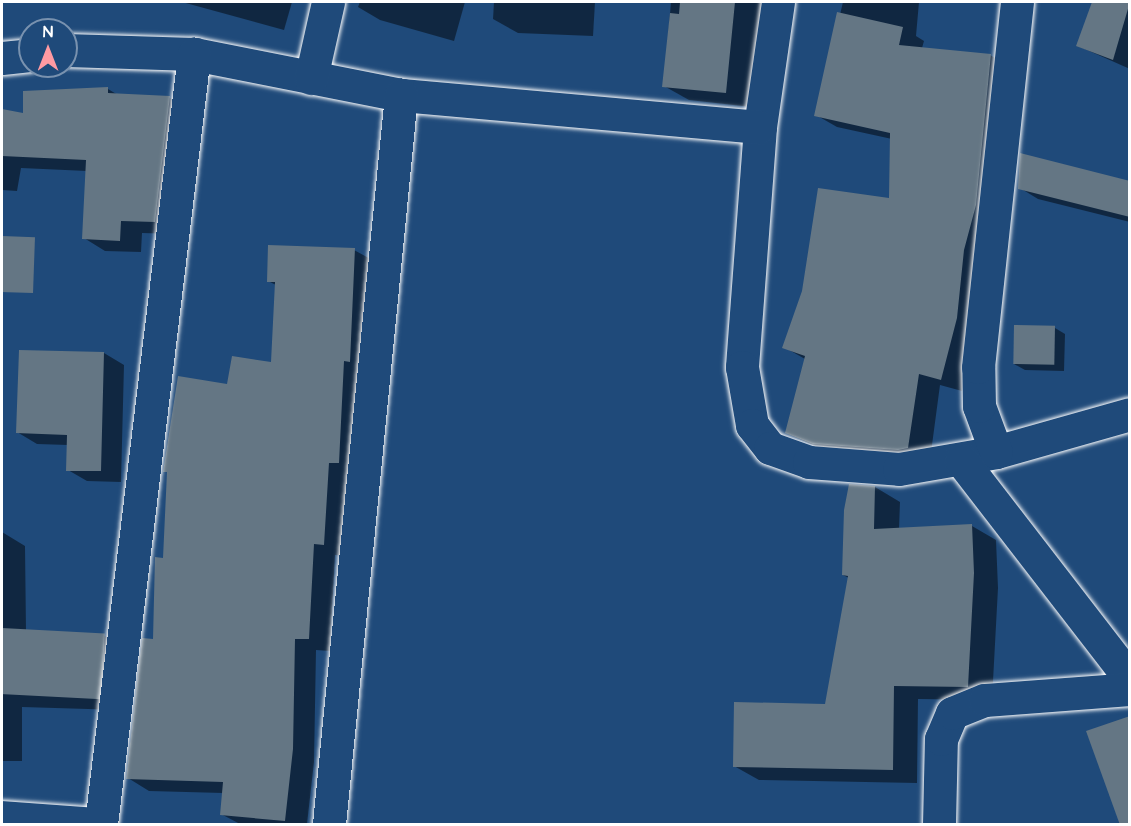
<!DOCTYPE html>
<style>
body{margin:0}
#map{position:relative;width:1131px;height:826px;overflow:hidden;background:#1f4a7a;font-family:"Architects Daughter",sans-serif}
div>[style]{position:absolute}
.shadow>*{inset:0;background:#0007}
.building>*{inset:0;background:#647684;transform-origin:0 0}
.roads{filter:drop-shadow(0 0 2px #fff) drop-shadow(0 0 2px #fff)}
.minor>*{height:33px;margin:-16.5px;padding:0 16.5px;transform-origin:16.5px;border-radius:16.5px;background:#1f4a7a}
span{translate:-50% -50%;white-space:nowrap;text-align:center;line-height:1.15;-webkit-text-stroke:6px #1f4a7a;paint-order:stroke}
.frame{position:absolute;inset:0;border:3px solid #fff;pointer-events:none}
.north{position:absolute;left:18px;top:18px;width:60px;height:60px;box-sizing:border-box;background:#1f4a7a;border:2px solid #7992af;border-radius:50%;rotate:0deg;font-size:16px;font-weight:700;line-height:24px;text-align:center;color:#fff}
.north::after{content:'';display:block;margin:auto;width:21px;height:27px;background:#ff9aa2;clip-path:polygon(50% 0,100% 100%,50% 72%,0 100%)}
</style>
<div id="map">
<div class="shadow">
<div style="clip-path:polygon(182px 2px,292px 2px,284px 30px)"></div>
<div style="clip-path:polygon(360px 2px,465px 2px,454px 41px,380px 20px,358px 7px)"></div>
<div style="clip-path:polygon(494px 2px,595px 2px,593px 36px,518px 33px,493px 19px)"></div>
<div style="clip-path:polygon(671px 2px,777px 2px,751px 107px,689px 100px,664px 86px)"></div>
<div style="clip-path:polygon(843px 2px,919px 2px,916px 36px,924px 41px,922px 48px,990px 55px,1012px 68px,978px 330px,962px 391px,940px 385px,930px 460px,836px 455px,786px 433px,805px 359px,784px 347px,890px 199px,892px 139px,837px 127px,816px 115px)"></div>
<div style="clip-path:polygon(1093px 2px,1130px 2px,1130px 69px,1078px 46px)"></div>
<div style="clip-path:polygon(108px 89px,118px 95px,170px 98px,191px 110px,176px 234px,142px 233px,141px 252px,105px 251px,84px 238px,87px 171px,21px 168px,17px 191px,2px 190px,2px 111px,24px 114px)"></div>
<div style="clip-path:polygon(1130px 183px,1130px 222px,1038px 199px,1020px 188px)"></div>
<div style="clip-path:polygon(354px 250px,376px 262px,345px 556px,335px 555px,330px 651px,316px 650px,314px 762px,307px 824px,240px 824px,221px 814px,223px 793px,149px 791px,128px 778px,154px 641px,165px 559px,169px 473px,164px 471px,229px 386px,272px 363px,276px 285px,268px 281px)"></div>
<div style="clip-path:polygon(1055px 328px,1065px 334px,1064px 371px,1025px 370px,1014px 364px)"></div>
<div style="clip-path:polygon(104px 353px,124px 365px,121px 482px,87px 481px,68px 470px,68px 445px,37px 444px,17px 432px)"></div>
<div style="clip-path:polygon(875px 487px,900px 502px,899px 530px,972px 526px,996px 540px,998px 588px,992px 700px,918px 699px,917px 783px,759px 780px,734px 766px,827px 706px,849px 578px,843px 575px)"></div>
<div style="clip-path:polygon(2px 532px,25px 546px,26px 631px,105px 636px,128px 650px,121px 710px,22px 707px,22px 761px,2px 761px)"></div>
</div>
<div class="building">
<div style="clip-path:polygon(680px 2px,735px 2px,726px 93px,662px 87px,670px 13px,679px 14px)"></div>
<div style="clip-path:polygon(1092px 2px,1130px 2px,1113px 60px,1076px 46px)"></div>
<div style="clip-path:polygon(837px 12px,903px 27px,899px 45px,991px 54px,976px 205px,964px 250px,957px 318px,941px 380px,919px 374px,908px 448px,898px 450px,813px 444px,785px 433px,805px 356px,782px 348px,802px 291px,818px 188px,889px 198px,890px 133px,814px 116px)"></div>
<div style="clip-path:polygon(108px 87px,108px 93px,170px 96px,155px 222px,121px 221px,120px 241px,82px 239px,86px 160px,2px 156px,2px 109px,23px 113px,23px 91px)"></div>
<div style="clip-path:polygon(1020px 153px,1130px 181px,1130px 217px,1018px 189px)"></div>
<div style="left:2px;top:236px;width:33px;height:56px;rotate:2deg"></div>
<div style="clip-path:polygon(268px 245px,355px 248px,350px 362px,344px 361px,339px 463px,329px 463px,324px 545px,314px 544px,309px 639px,295px 639px,293px 749px,285px 821px,220px 815px,223px 782px,126px 779px,142px 638px,153px 639px,155px 557px,163px 558px,167px 472px,163px 472px,178px 376px,227px 384px,232px 356px,271px 362px,275px 282px,267px 282px)"></div>
<div style="left:1014px;top:325px;width:41px;height:39px;rotate:1deg"></div>
<div style="clip-path:polygon(19px 350px,104px 352px,101px 471px,66px 471px,67px 435px,16px 433px)"></div>
<div style="clip-path:polygon(849px 484px,875px 486px,874px 529px,972px 524px,974px 573px,968px 687px,894px 686px,893px 770px,733px 767px,734px 702px,825px 704px,848px 576px,842px 575px,844px 510px)"></div>
<div style="left:2px;top:628px;width:103px;height:66px;rotate:3deg"></div>
<div style="clip-path:polygon(1130px 716px,1130px 825px,1120px 825px,1086px 731px)"></div>
</div>
<div class="roads">
<div class="minor">
<div style="left:778px;top:2px;width:126px;rotate:98.2deg"></div>
<div style="left:760px;top:127px;width:241px;rotate:94.3deg"></div>
<div style="left:742px;top:367px;width:59px;rotate:80.2deg"></div>
<div style="left:752px;top:425px;width:29px;rotate:52deg"></div>
<div style="left:770px;top:448px;width:41px;rotate:19.7deg"></div>
<div style="left:809px;top:462px;width:90px;rotate:4.4deg"></div>
<div style="left:899px;top:469px;width:98px;rotate:-9.9deg"></div>
<div style="left:996px;top:452px;width:139px;rotate:-15.8deg"></div>
<div style="left:66px;top:50px;width:128px;rotate:1.8deg"></div>
<div style="left:194px;top:54px;width:211px;rotate:11.2deg"></div>
<div style="left:401px;top:95px;width:360px;rotate:5.1deg"></div>
<div style="left:2px;top:58px;width:28px;rotate:-6deg"></div>
<div style="left:311px;top:78px;width:78px;rotate:-77.4deg"></div>
<div style="left:996px;top:452px;width:49px;rotate:-110.3deg"></div>
<div style="left:979px;top:406px;width:39px;rotate:-91deg"></div>
<div style="left:978px;top:367px;width:367px;rotate:-83.9deg"></div>
<div style="left:961px;top:460px;width:277px;rotate:52.3deg"></div>
<div style="left:2px;top:817px;width:95px;rotate:4.2deg"></div>
<div style="left:101px;top:824px;width:776px;rotate:-83.11deg"></div>
<div style="left:329px;top:824px;width:733px;rotate:-84.36deg"></div>
<div style="left:939px;top:824px;width:85px;rotate:-88.7deg"></div>
<div style="left:941px;top:739px;width:28px;rotate:-67deg"></div>
<div style="left:952px;top:713px;width:35px;rotate:-22deg"></div>
<div style="left:985px;top:700px;width:145px;rotate:-4.3deg"></div>
</div>
</div>
<div class="frame"></div>
<div class="north">N</div>
</div>
